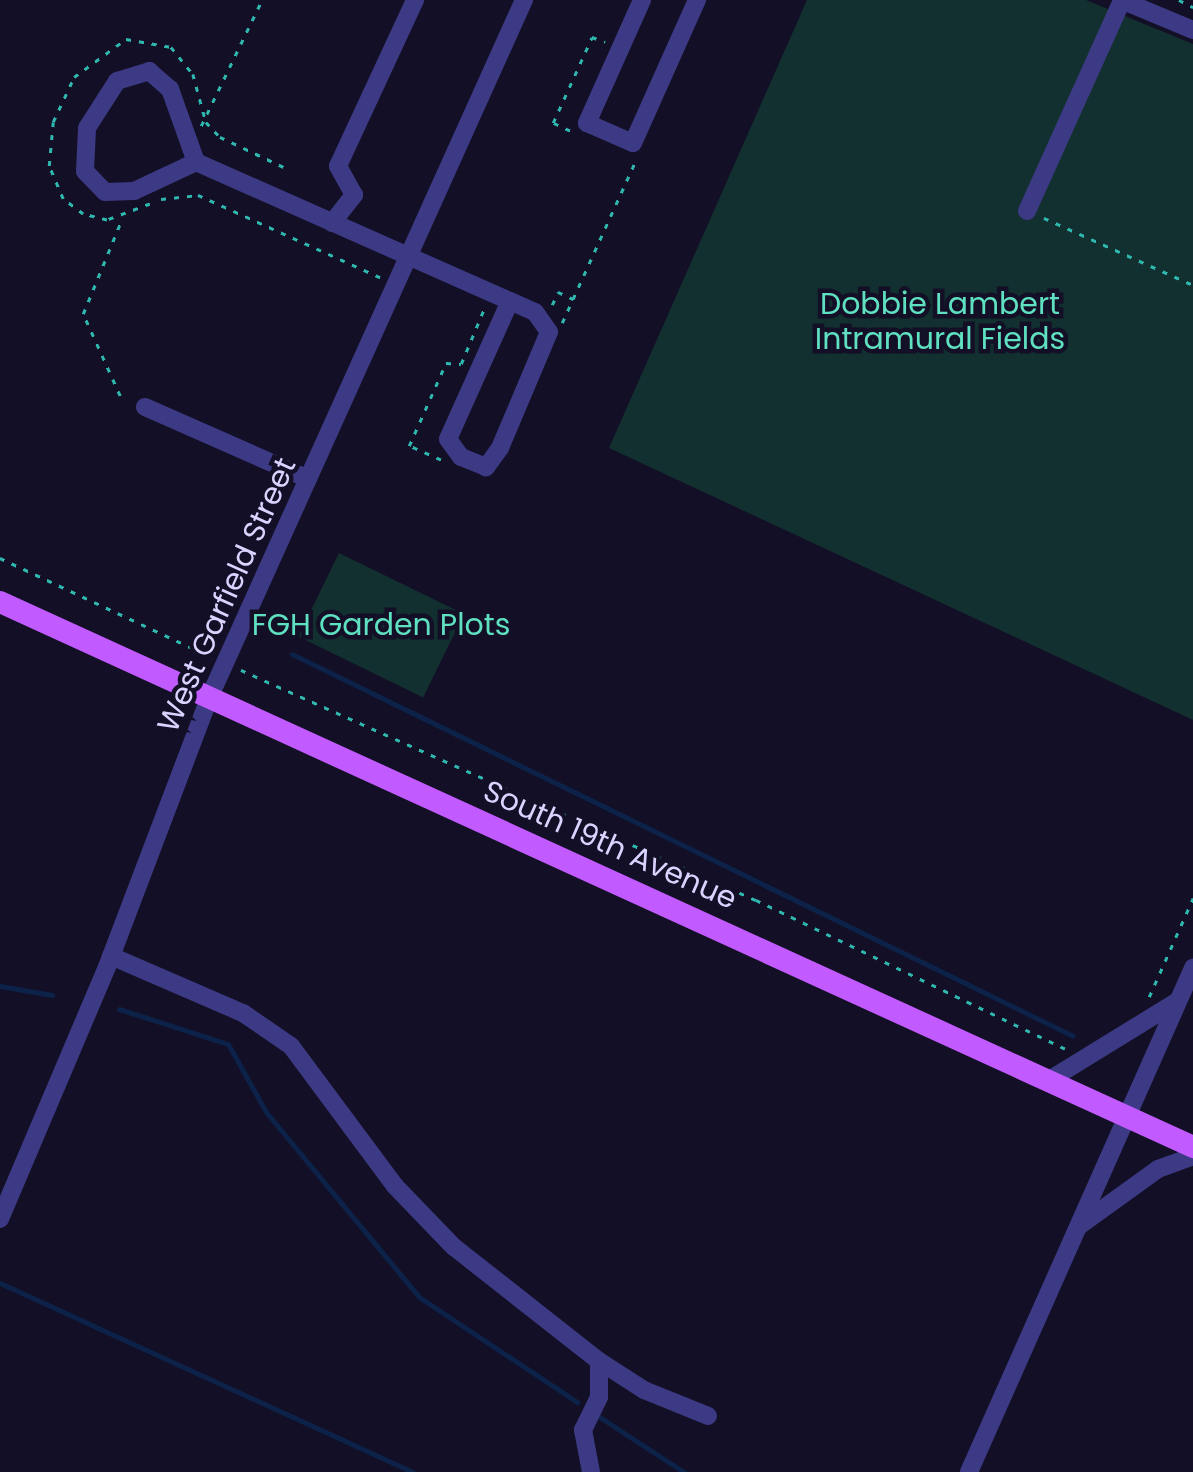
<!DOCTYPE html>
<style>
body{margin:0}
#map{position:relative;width:1193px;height:1472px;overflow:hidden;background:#130f26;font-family:Poppins,sans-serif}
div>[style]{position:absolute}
.green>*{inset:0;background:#12302f;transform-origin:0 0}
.stream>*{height:5px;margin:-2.5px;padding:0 2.5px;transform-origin:2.5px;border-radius:2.5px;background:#0c2248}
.path>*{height:2.5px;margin-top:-1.25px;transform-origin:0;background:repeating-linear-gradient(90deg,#2fb8b0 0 5px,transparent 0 13px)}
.minor>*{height:18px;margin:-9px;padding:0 9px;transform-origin:9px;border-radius:9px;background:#3d3a85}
.major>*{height:22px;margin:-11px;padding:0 11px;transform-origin:11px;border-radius:11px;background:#c25bff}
span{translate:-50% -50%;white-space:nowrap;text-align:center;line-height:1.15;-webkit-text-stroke:9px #130f26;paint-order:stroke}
.park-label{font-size:30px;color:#5fe0c0}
.street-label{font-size:30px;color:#d9d4ff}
</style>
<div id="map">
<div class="green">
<div style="clip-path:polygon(807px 0,1086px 0,1193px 44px,1193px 720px,609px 448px)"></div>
<div style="left:339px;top:553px;width:139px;height:93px;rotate:26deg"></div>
</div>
<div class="stream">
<div style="left:292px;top:654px;width:869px;rotate:26.06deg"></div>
<div style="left:0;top:986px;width:53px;rotate:9.8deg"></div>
<div style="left:119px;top:1009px;width:114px;rotate:17.8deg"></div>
<div style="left:228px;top:1044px;width:78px;rotate:60.8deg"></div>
<div style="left:266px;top:1112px;width:240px;rotate:50.4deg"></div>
<div style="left:419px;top:1297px;width:190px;rotate:33.6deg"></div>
<div style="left:0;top:1283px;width:454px;rotate:24.6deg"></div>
<div style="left:598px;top:1416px;width:103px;rotate:33.1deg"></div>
</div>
<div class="path">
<div style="left:1179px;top:0;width:16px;rotate:27deg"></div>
<div style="left:201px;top:126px;width:140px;rotate:-64.2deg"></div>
<div style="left:570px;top:131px;width:19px;rotate:-155deg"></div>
<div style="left:553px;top:123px;width:94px;rotate:-65.6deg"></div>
<div style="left:592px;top:37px;width:14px;rotate:21deg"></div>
<div style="left:161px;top:199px;width:37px;rotate:-6deg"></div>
<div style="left:198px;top:195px;width:200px;rotate:24.3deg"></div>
<div style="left:150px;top:204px;width:46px;rotate:159.6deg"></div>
<div style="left:107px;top:220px;width:25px;rotate:-166deg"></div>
<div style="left:83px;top:214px;width:25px;rotate:-143deg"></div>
<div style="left:63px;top:199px;width:36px;rotate:-113deg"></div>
<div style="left:49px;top:166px;width:44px;rotate:-84.8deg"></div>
<div style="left:53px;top:122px;width:50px;rotate:-65deg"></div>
<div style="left:74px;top:77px;width:64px;rotate:-36.2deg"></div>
<div style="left:126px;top:39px;width:46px;rotate:10.1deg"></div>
<div style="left:171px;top:47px;width:35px;rotate:51deg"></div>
<div style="left:193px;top:74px;width:50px;rotate:74.8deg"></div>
<div style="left:206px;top:122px;width:21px;rotate:47deg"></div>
<div style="left:220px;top:137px;width:73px;rotate:25.2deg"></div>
<div style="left:1044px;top:218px;width:163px;rotate:24.2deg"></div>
<div style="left:552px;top:305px;width:14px;rotate:-65deg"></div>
<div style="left:558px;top:292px;width:17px;rotate:25deg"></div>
<div style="left:562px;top:323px;width:177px;rotate:-65.6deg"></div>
<div style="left:120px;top:396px;width:90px;rotate:-114.3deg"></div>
<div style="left:83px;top:314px;width:103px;rotate:-67.7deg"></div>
<div style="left:441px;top:460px;width:35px;rotate:-156deg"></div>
<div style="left:409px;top:446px;width:91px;rotate:-66deg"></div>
<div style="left:446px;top:363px;width:15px;rotate:4deg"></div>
<div style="left:461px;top:364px;width:60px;rotate:-67.3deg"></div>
<div style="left:0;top:558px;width:229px;rotate:25.1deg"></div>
<div style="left:241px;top:670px;width:564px;rotate:24.07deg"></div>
<div style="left:756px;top:900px;width:343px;rotate:25.7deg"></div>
<div style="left:1149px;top:997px;width:108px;rotate:-66deg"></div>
</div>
<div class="minor">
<div style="left:642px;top:0;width:135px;rotate:114.1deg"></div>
<div style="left:587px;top:123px;width:50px;rotate:23.5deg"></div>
<div style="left:633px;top:143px;width:157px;rotate:-65.9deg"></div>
<div style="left:1121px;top:0;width:78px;rotate:22.6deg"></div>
<div style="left:149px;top:71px;width:28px;rotate:41deg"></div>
<div style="left:170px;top:89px;width:77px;rotate:70.4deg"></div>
<div style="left:196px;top:162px;width:68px;rotate:154.9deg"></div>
<div style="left:134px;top:191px;width:29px;rotate:178deg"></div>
<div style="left:105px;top:192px;width:29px;rotate:-134deg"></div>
<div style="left:85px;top:171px;width:43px;rotate:-87.3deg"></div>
<div style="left:87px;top:128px;width:56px;rotate:-57.4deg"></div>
<div style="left:117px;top:81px;width:34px;rotate:-17deg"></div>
<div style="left:196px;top:162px;width:343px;rotate:23.9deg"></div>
<div style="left:1027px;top:211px;width:230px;rotate:-65.7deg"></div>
<div style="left:332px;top:223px;width:36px;rotate:-52deg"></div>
<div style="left:354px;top:195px;width:33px;rotate:-119deg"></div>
<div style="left:338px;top:166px;width:183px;rotate:-65.1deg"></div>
<div style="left:510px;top:301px;width:27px;rotate:24deg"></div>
<div style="left:535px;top:312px;width:24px;rotate:55deg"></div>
<div style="left:549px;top:332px;width:126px;rotate:112.9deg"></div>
<div style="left:500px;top:448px;width:24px;rotate:126deg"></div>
<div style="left:486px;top:467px;width:27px;rotate:-158deg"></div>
<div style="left:461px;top:457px;width:22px;rotate:-126deg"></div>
<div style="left:448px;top:439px;width:151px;rotate:-65.8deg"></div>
<div style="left:145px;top:407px;width:178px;rotate:23.8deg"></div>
<div style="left:111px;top:956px;width:144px;rotate:23.4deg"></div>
<div style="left:243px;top:1013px;width:58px;rotate:34.5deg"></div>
<div style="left:291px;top:1046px;width:174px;rotate:53.4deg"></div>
<div style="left:395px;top:1186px;width:85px;rotate:46deg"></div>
<div style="left:454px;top:1247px;width:184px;rotate:38.2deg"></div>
<div style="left:599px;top:1361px;width:54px;rotate:32.8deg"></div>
<div style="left:644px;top:1390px;width:69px;rotate:22.1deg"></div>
<div style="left:1051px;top:1079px;width:149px;rotate:-31.6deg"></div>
<div style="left:0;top:1219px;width:274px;rotate:-67deg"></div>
<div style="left:107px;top:967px;width:290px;rotate:-69.2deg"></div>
<div style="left:210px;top:696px;width:764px;rotate:-65.72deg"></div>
<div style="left:1079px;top:1226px;width:97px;rotate:-35.8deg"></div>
<div style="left:1158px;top:1169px;width:37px;rotate:-20deg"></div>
<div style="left:591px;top:1472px;width:43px;rotate:-100.8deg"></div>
<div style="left:583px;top:1430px;width:37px;rotate:-64deg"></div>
<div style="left:599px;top:1397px;width:36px;rotate:-90deg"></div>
<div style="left:969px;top:1472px;width:552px;rotate:-66.04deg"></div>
</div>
<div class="major">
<div style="left:0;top:602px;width:1312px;rotate:24.55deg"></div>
</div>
<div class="park-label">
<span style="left:940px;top:321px">Dobbie Lambert<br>Intramural Fields</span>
<span style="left:381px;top:625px">FGH Garden Plots</span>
</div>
<div class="street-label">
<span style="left:227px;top:595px;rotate:-66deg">West Garfield Street</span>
<span style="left:610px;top:845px;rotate:24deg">South 19th Avenue</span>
</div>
</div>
